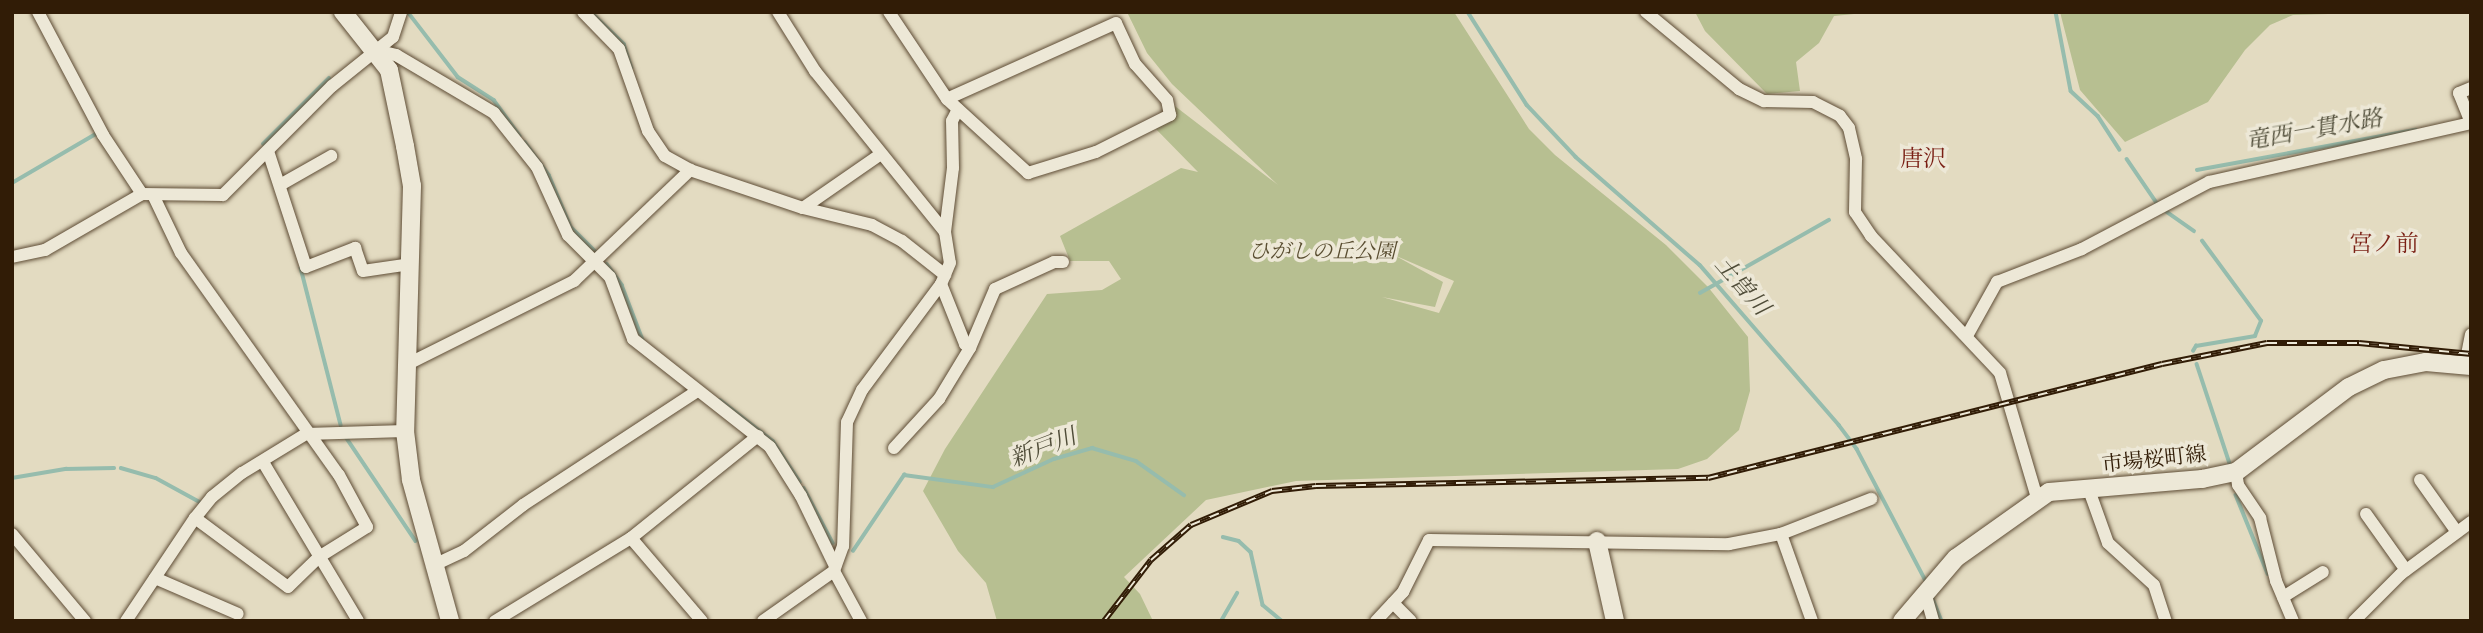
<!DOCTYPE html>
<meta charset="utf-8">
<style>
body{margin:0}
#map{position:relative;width:2483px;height:633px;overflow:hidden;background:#e3dbc1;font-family:Cardo,"Noto Serif JP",serif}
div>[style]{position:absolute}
.green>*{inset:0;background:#b7bf91}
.stream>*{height:3.5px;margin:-1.75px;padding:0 1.75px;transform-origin:1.75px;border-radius:1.75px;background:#96bcad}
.roads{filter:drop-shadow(0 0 2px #5e4c35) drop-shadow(0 0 2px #5e4c35)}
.street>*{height:12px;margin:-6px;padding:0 6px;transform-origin:6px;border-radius:6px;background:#ede8d7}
.secondary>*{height:18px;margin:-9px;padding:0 9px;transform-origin:9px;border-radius:9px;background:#ede8d7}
.rail>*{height:6px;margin-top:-3px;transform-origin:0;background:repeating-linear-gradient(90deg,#ede8d7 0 10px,#311c06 0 20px);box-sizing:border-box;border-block:2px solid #311c06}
span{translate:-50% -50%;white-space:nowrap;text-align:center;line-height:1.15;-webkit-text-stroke:7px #ede8d7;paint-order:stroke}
.park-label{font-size:21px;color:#594d30;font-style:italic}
.street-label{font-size:21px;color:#311c06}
.water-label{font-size:23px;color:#4f4c38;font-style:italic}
.neighbourhood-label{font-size:23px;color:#7a1f14}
.frame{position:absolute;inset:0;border:14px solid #311c06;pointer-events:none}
</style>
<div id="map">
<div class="green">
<div style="clip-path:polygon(evenodd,1127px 12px,1454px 12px,1529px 129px,1555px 155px,1666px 245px,1708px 287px,1748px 337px,1750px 391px,1739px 430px,1707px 459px,1678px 469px,1296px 481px,1206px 500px,1124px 577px,1140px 594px,1153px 621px,997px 621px,986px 583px,958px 551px,923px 491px,945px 449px,1047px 294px,1102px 290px,1121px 279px,1109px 261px,1070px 261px,1060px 236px,1181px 168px,1198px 172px,1152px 125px,1170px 115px,1167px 100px,1278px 185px,1172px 84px,1147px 53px,1127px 12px,1394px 255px,1454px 281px,1439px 313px,1382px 297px,1435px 307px,1443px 282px,1394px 255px)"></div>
<div style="clip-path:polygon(1695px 12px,1874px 12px,1834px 16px,1819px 43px,1796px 62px,1800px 91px,1767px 94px,1705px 31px)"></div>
<div style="clip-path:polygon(2060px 12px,2399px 12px,2293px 15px,2270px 25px,2245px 50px,2208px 102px,2125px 142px,2080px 90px)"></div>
</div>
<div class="stream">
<div style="left:408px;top:12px;width:82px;rotate:52.4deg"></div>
<div style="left:458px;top:77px;width:43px;rotate:32.6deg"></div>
<div style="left:494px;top:100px;width:44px;rotate:54.2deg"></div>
<div style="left:591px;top:12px;width:46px;rotate:44.1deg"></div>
<div style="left:624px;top:44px;width:25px;rotate:72deg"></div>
<div style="left:1468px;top:12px;width:110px;rotate:57.6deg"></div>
<div style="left:1527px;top:105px;width:71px;rotate:46.7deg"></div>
<div style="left:1576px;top:157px;width:164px;rotate:41.1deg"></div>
<div style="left:1700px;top:265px;width:212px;rotate:49deg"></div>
<div style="left:1839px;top:425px;width:30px;rotate:53deg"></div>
<div style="left:1857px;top:449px;width:151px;rotate:62.4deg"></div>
<div style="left:2056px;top:12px;width:80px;rotate:79.2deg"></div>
<div style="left:2071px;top:91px;width:37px;rotate:43deg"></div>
<div style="left:2098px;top:116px;width:40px;rotate:57.1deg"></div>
<div style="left:525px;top:142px;width:41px;rotate:54deg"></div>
<div style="left:549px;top:175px;width:56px;rotate:67.1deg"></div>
<div style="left:571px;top:227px;width:35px;rotate:45deg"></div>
<div style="left:263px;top:144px;width:93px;rotate:-45deg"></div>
<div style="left:2127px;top:159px;width:53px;rotate:55.7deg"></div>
<div style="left:2197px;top:170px;width:222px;rotate:-10.4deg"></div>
<div style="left:12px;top:183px;width:97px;rotate:-30.3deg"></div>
<div style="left:2167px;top:212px;width:33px;rotate:35deg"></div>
<div style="left:607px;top:264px;width:26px;rotate:54deg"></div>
<div style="left:622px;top:285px;width:59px;rotate:69.1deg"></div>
<div style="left:301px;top:268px;width:162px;rotate:75.7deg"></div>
<div style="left:1700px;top:293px;width:148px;rotate:-29.5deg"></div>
<div style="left:2193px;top:351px;width:6px;rotate:-59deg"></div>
<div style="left:2196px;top:346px;width:60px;rotate:-9.6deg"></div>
<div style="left:2255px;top:336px;width:16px;rotate:-68deg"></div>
<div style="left:2261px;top:321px;width:99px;rotate:-126.4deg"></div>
<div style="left:2197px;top:364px;width:105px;rotate:71.7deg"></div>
<div style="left:720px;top:400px;width:67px;rotate:37.7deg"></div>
<div style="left:773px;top:441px;width:49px;rotate:56.6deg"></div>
<div style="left:346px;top:437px;width:125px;rotate:56.1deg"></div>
<div style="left:121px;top:468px;width:36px;rotate:16deg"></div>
<div style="left:156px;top:478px;width:50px;rotate:28.6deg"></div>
<div style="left:12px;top:478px;width:55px;rotate:-9.5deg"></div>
<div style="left:66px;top:469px;width:48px;rotate:-1.2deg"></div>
<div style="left:804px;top:488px;width:62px;rotate:62.2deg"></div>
<div style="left:2236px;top:495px;width:85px;rotate:67.9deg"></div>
<div style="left:1223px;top:537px;width:16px;rotate:14deg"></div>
<div style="left:1239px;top:541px;width:16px;rotate:43deg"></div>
<div style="left:1251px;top:552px;width:54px;rotate:77.2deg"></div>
<div style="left:1263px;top:605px;width:25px;rotate:40deg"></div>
<div style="left:853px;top:551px;width:92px;rotate:-56.1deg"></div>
<div style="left:904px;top:475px;width:90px;rotate:7.7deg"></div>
<div style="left:993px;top:487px;width:67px;rotate:-24.7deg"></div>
<div style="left:1054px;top:459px;width:40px;rotate:-16deg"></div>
<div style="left:1092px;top:448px;width:46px;rotate:16.5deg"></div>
<div style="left:1136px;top:461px;width:59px;rotate:35.3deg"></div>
<div style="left:1931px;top:594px;width:29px;rotate:68deg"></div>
<div style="left:1221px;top:621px;width:32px;rotate:-60deg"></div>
</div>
<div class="roads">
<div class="street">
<div style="left:38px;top:12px;width:139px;rotate:62.1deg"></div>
<div style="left:103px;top:135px;width:71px;rotate:56.5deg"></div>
<div style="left:583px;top:12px;width:52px;rotate:45.8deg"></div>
<div style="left:619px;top:49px;width:87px;rotate:70.5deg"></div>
<div style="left:648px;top:131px;width:30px;rotate:56deg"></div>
<div style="left:665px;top:156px;width:29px;rotate:29deg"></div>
<div style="left:690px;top:170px;width:119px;rotate:18.6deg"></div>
<div style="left:803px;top:208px;width:71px;rotate:13.8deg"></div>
<div style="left:872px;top:225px;width:34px;rotate:28deg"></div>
<div style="left:902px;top:241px;width:55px;rotate:38.3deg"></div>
<div style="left:778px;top:12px;width:70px;rotate:57.9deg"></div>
<div style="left:815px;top:71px;width:207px;rotate:51.1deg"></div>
<div style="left:945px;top:232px;width:31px;rotate:81deg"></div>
<div style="left:950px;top:263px;width:23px;rotate:113deg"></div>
<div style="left:941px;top:284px;width:132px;rotate:126.7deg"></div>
<div style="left:862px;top:390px;width:35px;rotate:115deg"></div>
<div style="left:847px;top:422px;width:124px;rotate:91.8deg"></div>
<div style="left:843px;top:546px;width:27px;rotate:110deg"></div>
<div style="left:834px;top:571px;width:57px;rotate:61.6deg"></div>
<div style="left:889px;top:12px;width:105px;rotate:56.3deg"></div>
<div style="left:947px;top:99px;width:110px;rotate:42.4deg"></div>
<div style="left:1028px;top:173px;width:71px;rotate:-17.2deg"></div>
<div style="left:1096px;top:152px;width:83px;rotate:-26.6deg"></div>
<div style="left:1170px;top:115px;width:15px;rotate:-101deg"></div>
<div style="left:1167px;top:100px;width:48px;rotate:-131.6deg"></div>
<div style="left:1135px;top:64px;width:45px;rotate:-114.9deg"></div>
<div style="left:1116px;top:23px;width:185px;rotate:155.8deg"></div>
<div style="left:1646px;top:12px;width:121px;rotate:39.6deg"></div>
<div style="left:1739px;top:89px;width:28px;rotate:26deg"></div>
<div style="left:1764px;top:101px;width:49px;rotate:1.2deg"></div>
<div style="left:1813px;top:102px;width:30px;rotate:27deg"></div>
<div style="left:1840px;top:116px;width:15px;rotate:53deg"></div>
<div style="left:1849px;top:128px;width:32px;rotate:77deg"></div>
<div style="left:1856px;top:159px;width:53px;rotate:91.1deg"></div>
<div style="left:1855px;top:212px;width:29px;rotate:56deg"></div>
<div style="left:1871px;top:236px;width:188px;rotate:46.7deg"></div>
<div style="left:2000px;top:373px;width:130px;rotate:73.5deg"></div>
<div style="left:376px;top:50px;width:21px;rotate:14deg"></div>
<div style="left:396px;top:55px;width:114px;rotate:30.6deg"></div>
<div style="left:494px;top:113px;width:69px;rotate:51.5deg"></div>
<div style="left:537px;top:167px;width:75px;rotate:65.5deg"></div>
<div style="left:568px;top:235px;width:59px;rotate:45deg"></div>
<div style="left:610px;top:277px;width:66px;rotate:69.6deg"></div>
<div style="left:633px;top:339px;width:174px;rotate:38.2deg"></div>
<div style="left:770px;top:447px;width:58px;rotate:57.7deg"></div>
<div style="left:801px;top:496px;width:78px;rotate:64.1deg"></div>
<div style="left:2471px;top:88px;width:13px;rotate:157deg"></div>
<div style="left:2459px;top:93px;width:31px;rotate:68deg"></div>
<div style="left:268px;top:151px;width:122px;rotate:71.9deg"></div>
<div style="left:306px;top:267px;width:53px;rotate:-21.2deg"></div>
<div style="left:355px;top:248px;width:24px;rotate:71deg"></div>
<div style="left:363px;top:271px;width:49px;rotate:-8.3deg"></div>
<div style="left:280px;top:185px;width:59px;rotate:-29.6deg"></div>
<div style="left:154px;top:197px;width:62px;rotate:64.3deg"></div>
<div style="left:181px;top:253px;width:272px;rotate:54.6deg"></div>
<div style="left:339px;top:475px;width:59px;rotate:61.7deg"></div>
<div style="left:367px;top:527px;width:57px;rotate:148deg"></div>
<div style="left:319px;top:557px;width:43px;rotate:135.9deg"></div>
<div style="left:288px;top:587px;width:116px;rotate:-143.4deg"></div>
<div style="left:803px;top:208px;width:95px;rotate:-34.7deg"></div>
<div style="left:945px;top:232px;width:64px;rotate:-82.9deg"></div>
<div style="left:953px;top:168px;width:47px;rotate:-91.2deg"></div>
<div style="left:952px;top:121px;width:13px;rotate:-63deg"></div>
<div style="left:12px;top:257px;width:34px;rotate:-12deg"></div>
<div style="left:45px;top:250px;width:112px;rotate:-30deg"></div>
<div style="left:142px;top:194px;width:81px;rotate:0.7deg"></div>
<div style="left:223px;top:195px;width:154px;rotate:-45deg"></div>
<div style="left:332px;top:86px;width:78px;rotate:-38.8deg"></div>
<div style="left:393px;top:37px;width:26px;rotate:-72deg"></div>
<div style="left:941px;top:284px;width:65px;rotate:68.2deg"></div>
<div style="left:965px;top:344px;width:6px;rotate:39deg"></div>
<div style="left:970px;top:348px;width:64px;rotate:-67deg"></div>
<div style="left:995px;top:289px;width:65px;rotate:-24.6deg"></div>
<div style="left:1054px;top:262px;width:9px"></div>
<div style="left:1968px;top:334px;width:60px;rotate:-60.9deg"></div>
<div style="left:1997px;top:282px;width:91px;rotate:-21.2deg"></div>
<div style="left:2082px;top:249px;width:144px;rotate:-27.8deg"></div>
<div style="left:2209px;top:182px;width:269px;rotate:-12.7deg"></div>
<div style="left:408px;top:364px;width:186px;rotate:-26.6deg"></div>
<div style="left:574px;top:281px;width:161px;rotate:-43.7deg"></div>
<div style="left:2465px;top:365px;width:31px;rotate:-79deg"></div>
<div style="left:894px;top:448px;width:67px;rotate:-47.4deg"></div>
<div style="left:939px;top:399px;width:60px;rotate:-58.7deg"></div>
<div style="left:263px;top:462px;width:185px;rotate:59.1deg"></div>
<div style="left:2236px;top:472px;width:13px;rotate:81deg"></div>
<div style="left:2238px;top:485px;width:40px;rotate:56deg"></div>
<div style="left:2260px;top:518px;width:65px;rotate:75.7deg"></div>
<div style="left:2276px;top:581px;width:43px;rotate:67deg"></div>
<div style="left:2420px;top:480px;width:64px;rotate:54.6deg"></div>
<div style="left:2089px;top:490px;width:56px;rotate:70.3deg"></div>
<div style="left:2108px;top:543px;width:62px;rotate:42.4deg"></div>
<div style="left:2154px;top:585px;width:38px;rotate:72deg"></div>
<div style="left:2366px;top:514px;width:69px;rotate:54.5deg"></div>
<div style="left:12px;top:534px;width:114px;rotate:50deg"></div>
<div style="left:1781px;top:534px;width:92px;rotate:70.4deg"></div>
<div style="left:631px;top:538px;width:109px;rotate:49.5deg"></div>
<div style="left:434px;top:565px;width:33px;rotate:-25deg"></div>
<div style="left:464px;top:551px;width:75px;rotate:-37.9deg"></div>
<div style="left:523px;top:505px;width:208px;rotate:-33.2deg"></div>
<div style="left:155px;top:578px;width:90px;rotate:23.4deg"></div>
<div style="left:1926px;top:596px;width:26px;rotate:74deg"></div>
<div style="left:2283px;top:597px;width:47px;rotate:-32deg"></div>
<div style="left:1393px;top:603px;width:25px;rotate:45deg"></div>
<div style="left:126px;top:621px;width:124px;rotate:-56.2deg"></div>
<div style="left:195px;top:518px;width:27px;rotate:-51deg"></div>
<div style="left:212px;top:497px;width:38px;rotate:-39deg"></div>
<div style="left:242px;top:473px;width:75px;rotate:-31.4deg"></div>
<div style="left:306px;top:434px;width:99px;rotate:-1.7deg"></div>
<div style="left:495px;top:621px;width:159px;rotate:-31.4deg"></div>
<div style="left:631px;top:538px;width:163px;rotate:-38.8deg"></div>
<div style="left:763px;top:621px;width:87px;rotate:-35.2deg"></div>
<div style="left:1376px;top:621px;width:40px;rotate:-47deg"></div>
<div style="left:1403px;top:592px;width:58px;rotate:-63.4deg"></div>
<div style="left:1429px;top:540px;width:300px;rotate:0.8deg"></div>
<div style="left:1729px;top:544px;width:53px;rotate:-10.9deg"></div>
<div style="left:1781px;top:534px;width:97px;rotate:-21.3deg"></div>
<div style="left:2354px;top:621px;width:66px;rotate:-45deg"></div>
<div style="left:2401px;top:574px;width:87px;rotate:-36.6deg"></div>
</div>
<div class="secondary">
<div style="left:343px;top:12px;width:74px;rotate:51.6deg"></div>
<div style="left:389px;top:70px;width:78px;rotate:78.1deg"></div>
<div style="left:405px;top:146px;width:41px;rotate:80.1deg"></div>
<div style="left:412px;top:186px;width:245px;rotate:91.6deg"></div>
<div style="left:405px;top:431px;width:49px;rotate:83deg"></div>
<div style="left:411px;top:480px;width:146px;rotate:74.5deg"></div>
<div style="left:1597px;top:541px;width:82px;rotate:77.3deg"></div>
<div style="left:1902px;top:621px;width:83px;rotate:-49.4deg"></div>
<div style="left:1956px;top:558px;width:114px;rotate:-35.4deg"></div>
<div style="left:2049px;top:492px;width:154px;rotate:-4.9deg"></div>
<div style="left:2202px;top:479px;width:35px;rotate:-12deg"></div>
<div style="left:2236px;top:472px;width:141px;rotate:-37deg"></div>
<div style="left:2349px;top:387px;width:39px;rotate:-26deg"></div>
<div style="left:2384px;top:370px;width:43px;rotate:-10.8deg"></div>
<div style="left:2426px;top:362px;width:45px;rotate:5.1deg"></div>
</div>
</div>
<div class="rail">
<div style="left:1104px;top:621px;width:77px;rotate:-52.4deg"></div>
<div style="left:1151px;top:560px;width:53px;rotate:-41.2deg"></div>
<div style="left:1191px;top:525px;width:88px;rotate:-22.8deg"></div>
<div style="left:1272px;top:491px;width:44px;rotate:-6.5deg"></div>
<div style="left:1316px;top:486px;width:392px;rotate:-1.2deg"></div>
<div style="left:1708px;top:478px;width:468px;rotate:-14.1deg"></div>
<div style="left:2162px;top:364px;width:107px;rotate:-11.3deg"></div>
<div style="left:2267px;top:343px;width:92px"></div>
<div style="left:2359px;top:343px;width:113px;rotate:5.6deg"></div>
</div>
<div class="park-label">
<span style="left:1322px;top:252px">ひがしの丘公園</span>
</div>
<div class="street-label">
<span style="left:2154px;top:460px;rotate:-6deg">市場桜町線</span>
</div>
<div class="water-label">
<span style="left:2314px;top:130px;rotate:-10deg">竜西一貫水路</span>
<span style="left:1742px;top:286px;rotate:49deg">土曽川</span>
<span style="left:1043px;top:448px;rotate:-21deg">新戸川</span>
</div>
<div class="neighbourhood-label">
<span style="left:1923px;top:159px">唐沢</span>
<span style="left:2384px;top:244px">宮ノ前</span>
</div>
<div class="frame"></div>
</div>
